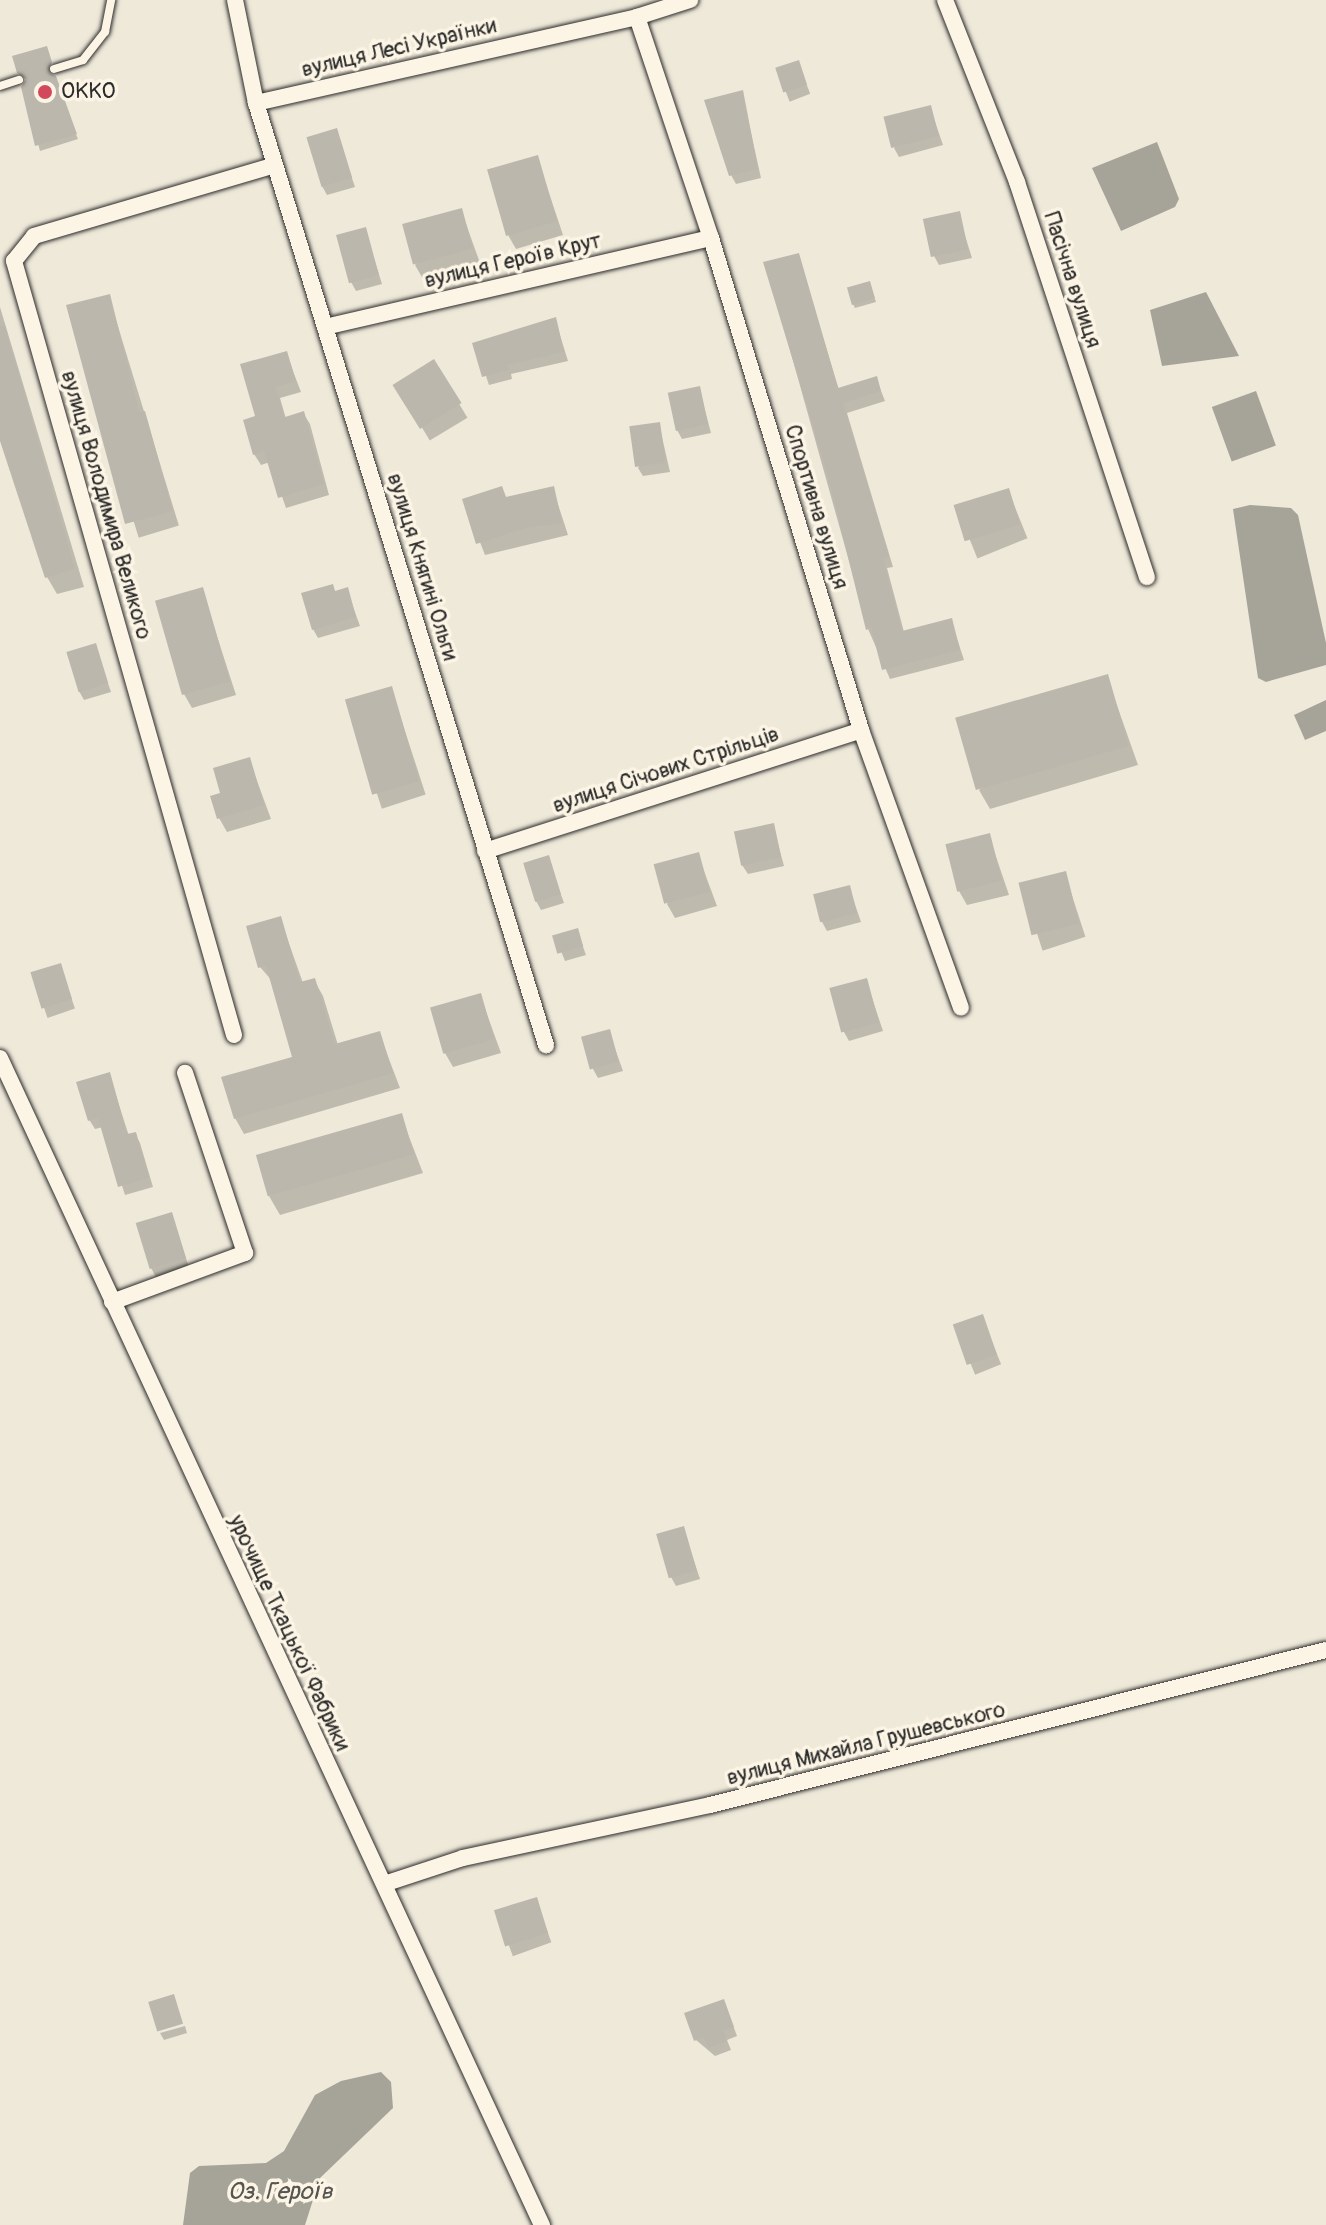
<!DOCTYPE html>
<meta charset="utf-8">
<style>
body{margin:0}
#map{position:relative;width:1326px;height:2225px;overflow:hidden;background:#efe9da;font-family:Pangolin,sans-serif}
div>[style]{position:absolute}
.water>*{inset:0;background:#a6a399;transform-origin:0 0}
.shadow>*{inset:0;background:#0003;transform-origin:0 0}
.building>*{inset:0;background:#bcb7ac;transform-origin:0 0}
.roads{filter:drop-shadow(0 0 2px #2b2b2b) drop-shadow(0 0 2px #2b2b2b)}
.service>*{height:8px;margin:-4px;padding:0 4px;transform-origin:4px;border-radius:4px;background:#fcf5e5}
.minor>*{height:16px;margin:-8px;padding:0 8px;transform-origin:8px;border-radius:8px;background:#fcf5e5}
.dots>*{width:22px;height:22px;translate:-50% -50%;box-sizing:border-box;border:4px solid #fcf5e5;border-radius:50%}
span{translate:-50% -50%;white-space:nowrap;text-align:center;line-height:1.15;-webkit-text-stroke:7px #fcf5e5;paint-order:stroke}
.street-label{font-size:22px;color:#2b2b2b}
.poi-label{font-size:22px;color:#2b2b2b}
.left{translate:0 -50%;text-align:left}
.water-label{font-size:24px;color:#565552;font-style:italic}
</style>
<div id="map">
<div class="water">
<div style="clip-path:polygon(1157px 142px,1179px 199px,1175px 207px,1121px 231px,1092px 168px)"></div>
<div style="clip-path:polygon(1206px 292px,1239px 356px,1162px 366px,1150px 310px)"></div>
<div style="left:1256px;top:391px;width:58px;height:47px;rotate:70deg"></div>
<div style="clip-path:polygon(1250px 505px,1291px 508px,1298px 515px,1326px 643px,1326px 665px,1266px 682px,1258px 678px,1233px 509px)"></div>
<div style="clip-path:polygon(1326px 700px,1326px 731px,1305px 740px,1294px 715px)"></div>
<div style="clip-path:polygon(381px 2072px,391px 2082px,393px 2108px,320px 2178px,305px 2225px,183px 2225px,190px 2173px,199px 2166px,266px 2163px,284px 2151px,315px 2095px,341px 2081px)"></div>
</div>
<div class="shadow">
<div style="clip-path:polygon(49px 53px,51px 76px,78px 139px,40px 151px,23px 87px,27px 81px,19px 72px)"></div>
<div style="left:798px;top:62px;width:34px;height:22px;rotate:69deg"></div>
<div style="clip-path:polygon(742px 92px,761px 178px,736px 184px,731px 175px)"></div>
<div style="clip-path:polygon(930px 107px,943px 145px,899px 157px,894px 148px)"></div>
<div style="clip-path:polygon(336px 131px,355px 187px,327px 195px,322px 186px)"></div>
<div style="clip-path:polygon(537px 157px,563px 235px,516px 249px,508px 235px)"></div>
<div style="clip-path:polygon(461px 210px,480px 263px,423px 279px,415px 265px)"></div>
<div style="clip-path:polygon(958px 213px,972px 258px,939px 265px,934px 256px)"></div>
<div style="clip-path:polygon(365px 229px,382px 284px,356px 291px,351px 282px)"></div>
<div style="clip-path:polygon(798px 255px,839px 390px,876px 378px,885px 401px,847px 413px,893px 567px,887px 568px,904px 632px,951px 620px,964px 660px,890px 679px,868px 629px,766px 264px)"></div>
<div style="clip-path:polygon(871px 287px,876px 302px,855px 308px,853px 304px)"></div>
<div style="left:109px;top:297px;width:239px;height:42px;rotate:73deg"></div>
<div style="clip-path:polygon(0 307px,84px 587px,57px 594px,47px 577px,0 426px)"></div>
<div style="clip-path:polygon(555px 319px,568px 361px,511px 374px,512px 379px,489px 385px,475px 344px)"></div>
<div style="clip-path:polygon(286px 353px,301px 392px,280px 398px,286px 419px,303px 413px,310px 424px,329px 495px,286px 508px,270px 462px,261px 465px,254px 454px,258px 418px)"></div>
<div style="left:434px;top:362px;width:65px;height:44px;rotate:59deg"></div>
<div style="clip-path:polygon(699px 388px,711px 433px,682px 439px,677px 430px)"></div>
<div style="clip-path:polygon(659px 424px,670px 472px,643px 476px,638px 468px)"></div>
<div style="clip-path:polygon(501px 488px,507px 499px,553px 489px,568px 535px,485px 555px,464px 501px)"></div>
<div style="left:1008px;top:490px;width:52px;height:54px;rotate:68deg"></div>
<div style="clip-path:polygon(332px 586px,336px 593px,347px 590px,360px 626px,318px 638px,313px 629px)"></div>
<div style="clip-path:polygon(202px 590px,236px 695px,192px 708px,184px 694px)"></div>
<div style="clip-path:polygon(95px 645px,111px 692px,84px 700px,79px 691px)"></div>
<div style="clip-path:polygon(1107px 677px,1138px 765px,990px 809px,979px 790px)"></div>
<div style="left:391px;top:688px;width:112px;height:46px;rotate:72deg"></div>
<div style="clip-path:polygon(249px 759px,271px 819px,227px 832px,219px 818px)"></div>
<div style="clip-path:polygon(773px 826px,784px 866px,748px 874px,742px 865px)"></div>
<div style="clip-path:polygon(989px 836px,1009px 895px,967px 905px,959px 891px)"></div>
<div style="clip-path:polygon(698px 855px,717px 906px,675px 918px,667px 904px)"></div>
<div style="clip-path:polygon(548px 858px,564px 903px,541px 910px,536px 901px)"></div>
<div style="left:1065px;top:874px;width:66px;height:45px;rotate:72deg"></div>
<div style="clip-path:polygon(849px 887px,861px 922px,827px 931px,822px 922px)"></div>
<div style="clip-path:polygon(280px 918px,303px 983px,314px 980px,323px 996px,338px 1045px,379px 1033px,400px 1088px,244px 1134px,235px 1118px,294px 1058px,273px 982px,260px 967px)"></div>
<div style="clip-path:polygon(577px 930px,586px 955px,565px 961px,555px 936px)"></div>
<div style="left:60px;top:965px;width:46px;height:29px;rotate:71deg"></div>
<div style="clip-path:polygon(866px 980px,883px 1031px,849px 1041px,844px 1032px)"></div>
<div style="clip-path:polygon(480px 995px,501px 1053px,453px 1067px,445px 1053px)"></div>
<div style="clip-path:polygon(609px 1032px,623px 1071px,598px 1078px,593px 1069px)"></div>
<div style="clip-path:polygon(109px 1074px,129px 1136px,135px 1134px,140px 1143px,153px 1187px,125px 1195px,103px 1127px,95px 1129px,90px 1121px,79px 1083px)"></div>
<div style="clip-path:polygon(401px 1116px,423px 1173px,280px 1215px,269px 1196px)"></div>
<div style="clip-path:polygon(171px 1215px,189px 1267px,156px 1277px,151px 1268px)"></div>
<div style="left:982px;top:1317px;width:51px;height:28px;rotate:68deg"></div>
<div style="clip-path:polygon(683px 1528px,700px 1579px,676px 1586px,671px 1577px)"></div>
<div style="left:536px;top:1900px;width:45px;height:41px;rotate:70deg"></div>
<div style="clip-path:polygon(724px 2001px,737px 2036px,727px 2040px,731px 2050px,715px 2056px,696px 2040px)"></div>
<div style="clip-path:polygon(185px 2026px,187px 2033px,164px 2040px,160px 2033px)"></div>
</div>
<div class="building">
<div style="clip-path:polygon(47px 46px,52px 62px,48px 72px,56px 76px,77px 134px,35px 146px,21px 87px,26px 79px,17px 73px,12px 56px)"></div>
<div style="left:799px;top:60px;width:26px;height:25px;rotate:72deg"></div>
<div style="clip-path:polygon(743px 90px,758px 169px,729px 176px,704px 100px)"></div>
<div style="left:931px;top:105px;width:32px;height:49px;rotate:76deg"></div>
<div style="left:337px;top:128px;width:52px;height:32px;rotate:73deg"></div>
<div style="left:538px;top:155px;width:69px;height:53px;rotate:74deg"></div>
<div style="left:462px;top:208px;width:42px;height:62px;rotate:75deg"></div>
<div style="left:960px;top:211px;width:39px;height:38px;rotate:78deg"></div>
<div style="left:366px;top:227px;width:50px;height:31px;rotate:75deg"></div>
<div style="clip-path:polygon(799px 253px,838px 388px,877px 376px,881px 391px,843px 403px,889px 556px,883px 558px,902px 631px,952px 618px,960px 650px,882px 670px,871px 628px,866px 630px,828px 476px,763px 262px)"></div>
<div style="left:870px;top:281px;width:18px;height:24px;rotate:74deg"></div>
<div style="clip-path:polygon(110px 294px,139px 412px,145px 411px,173px 511px,125px 524px,66px 305px)"></div>
<div style="clip-path:polygon(556px 317px,564px 352px,507px 365px,509px 370px,482px 377px,472px 343px)"></div>
<div style="clip-path:polygon(0 326px,5px 326px,75px 569px,45px 578px,0 441px)"></div>
<div style="clip-path:polygon(287px 351px,296px 381px,275px 387px,285px 417px,304px 411px,324px 484px,278px 498px,264px 451px,253px 455px,243px 420px,255px 416px,240px 364px)"></div>
<div style="left:434px;top:359px;width:52px;height:49px;rotate:58deg"></div>
<div style="left:700px;top:386px;width:39px;height:33px;rotate:78deg"></div>
<div style="left:660px;top:422px;width:41px;height:31px;rotate:82deg"></div>
<div style="clip-path:polygon(502px 486px,506px 497px,554px 486px,562px 523px,526px 528px,476px 544px,462px 499px)"></div>
<div style="left:1009px;top:488px;width:38px;height:58px;rotate:73deg"></div>
<div style="clip-path:polygon(333px 584px,335px 591px,348px 587px,356px 617px,312px 630px,301px 593px)"></div>
<div style="left:203px;top:587px;width:98px;height:50px;rotate:74deg"></div>
<div style="left:96px;top:643px;width:42px;height:31px;rotate:73deg"></div>
<div style="left:1108px;top:674px;width:75px;height:159px;rotate:74deg"></div>
<div style="left:392px;top:686px;width:99px;height:49px;rotate:74deg"></div>
<div style="clip-path:polygon(250px 757px,264px 805px,217px 819px,210px 796px,220px 793px,213px 768px)"></div>
<div style="left:774px;top:823px;width:35px;height:41px;rotate:78deg"></div>
<div style="left:990px;top:833px;width:49px;height:46px;rotate:76deg"></div>
<div style="left:699px;top:852px;width:41px;height:47px;rotate:75deg"></div>
<div style="left:549px;top:855px;width:41px;height:27px;rotate:73deg"></div>
<div style="left:1066px;top:871px;width:54px;height:49px;rotate:76deg"></div>
<div style="left:850px;top:885px;width:29px;height:38px;rotate:76deg"></div>
<div style="clip-path:polygon(281px 916px,300px 982px,315px 978px,335px 1044px,380px 1031px,393px 1073px,234px 1119px,221px 1077px,292px 1057px,266px 966px,258px 968px,246px 926px)"></div>
<div style="left:578px;top:928px;width:19px;height:27px;rotate:74deg"></div>
<div style="left:61px;top:963px;width:38px;height:32px;rotate:73deg"></div>
<div style="left:867px;top:978px;width:46px;height:39px;rotate:75deg"></div>
<div style="left:481px;top:993px;width:48px;height:53px;rotate:74deg"></div>
<div style="left:610px;top:1029px;width:34px;height:30px;rotate:75deg"></div>
<div style="clip-path:polygon(110px 1072px,127px 1134px,136px 1132px,149px 1178px,118px 1187px,98px 1118px,88px 1121px,76px 1082px)"></div>
<div style="left:402px;top:1113px;width:43px;height:152px;rotate:74deg"></div>
<div style="left:172px;top:1212px;width:48px;height:38px;rotate:73deg"></div>
<div style="left:983px;top:1314px;width:43px;height:32px;rotate:71deg"></div>
<div style="left:684px;top:1526px;width:46px;height:29px;rotate:74deg"></div>
<div style="left:537px;top:1897px;width:38px;height:45px;rotate:73deg"></div>
<div style="left:174px;top:1994px;width:31px;height:27px;rotate:73deg"></div>
<div style="clip-path:polygon(724px 1999px,734px 2027px,723px 2030px,727px 2041px,708px 2048px,704px 2037px,694px 2041px,684px 2013px)"></div>
</div>
<div class="roads">
<div class="service">
<div style="left:54px;top:69px;width:30px;rotate:-17deg"></div>
<div style="left:83px;top:60px;width:36px;rotate:-52deg"></div>
<div style="left:105px;top:32px;width:33px;rotate:-79deg"></div>
<div style="left:0;top:86px;width:20px;rotate:-18deg"></div>
</div>
<div class="minor">
<div style="left:235px;top:0;width:105px;rotate:78.5deg"></div>
<div style="left:256px;top:103px;width:986px;rotate:72.89deg"></div>
<div style="left:945px;top:0;width:196px;rotate:68.4deg"></div>
<div style="left:1017px;top:182px;width:416px;rotate:71.8deg"></div>
<div style="left:637px;top:17px;width:233px;rotate:71.5deg"></div>
<div style="left:711px;top:238px;width:514px;rotate:73.04deg"></div>
<div style="left:861px;top:730px;width:295px;rotate:70.2deg"></div>
<div style="left:256px;top:103px;width:391px;rotate:-12.7deg"></div>
<div style="left:637px;top:17px;width:56px;rotate:-17.8deg"></div>
<div style="left:325px;top:327px;width:396px;rotate:-13deg"></div>
<div style="left:485px;top:851px;width:395px;rotate:-17.8deg"></div>
<div style="left:234px;top:1035px;width:805px;rotate:-105.87deg"></div>
<div style="left:14px;top:261px;width:32px;rotate:-51deg"></div>
<div style="left:34px;top:236px;width:251px;rotate:-16.4deg"></div>
<div style="left:0;top:1058px;width:1287px;rotate:65.09deg"></div>
<div style="left:112px;top:1302px;width:142px;rotate:-20.2deg"></div>
<div style="left:245px;top:1253px;width:190px;rotate:-108.4deg"></div>
<div style="left:387px;top:1883px;width:80px;rotate:-18.2deg"></div>
<div style="left:463px;top:1858px;width:253px;rotate:-12.1deg"></div>
<div style="left:710px;top:1805px;width:635px;rotate:-14.12deg"></div>
</div>
</div>
<div class="dots">
<div style="left:45px;top:92px;background:#d1495b"></div>
</div>
<div class="street-label">
<span style="left:399px;top:48px;rotate:-13deg">вулиця Лесі Українки</span>
<span style="left:513px;top:261px;rotate:-13deg">вулиця Героїв Крут</span>
<span style="left:1072px;top:280px;rotate:72deg">Пасічна вулиця</span>
<span style="left:106px;top:505px;rotate:74deg">вулиця Володимира Великого</span>
<span style="left:816px;top:507px;rotate:73deg">Спортивна вулиця</span>
<span style="left:422px;top:567px;rotate:73deg">вулиця Княгині Ольги</span>
<span style="left:666px;top:770px;rotate:-18deg">вулиця Січових Стрільців</span>
<span style="left:289px;top:1633px;rotate:65deg">урочище Ткацької Фабрики</span>
<span style="left:866px;top:1744px;rotate:-14deg">вулиця Михайла Грушевського</span>
</div>
<div class="poi-label">
<span class="left" style="left:61px;top:92px">OKKO</span>
</div>
<div class="water-label">
<span style="left:280px;top:2192px">Оз. Героїв</span>
</div>
</div>
